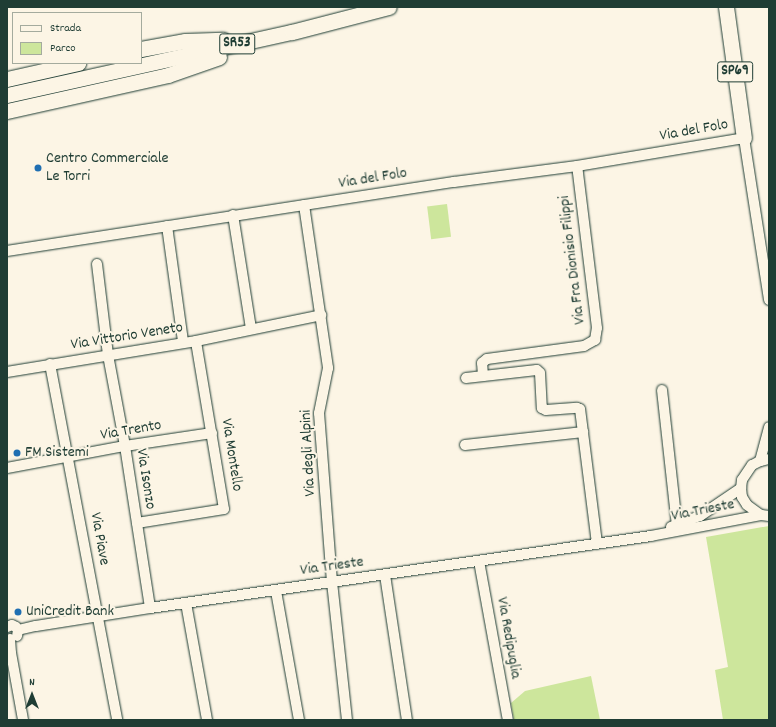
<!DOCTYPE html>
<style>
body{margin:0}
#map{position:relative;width:776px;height:727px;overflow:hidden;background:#fcf5e5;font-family:Dekko,sans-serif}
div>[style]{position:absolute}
.green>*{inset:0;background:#cde69c;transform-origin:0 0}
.roads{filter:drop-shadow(0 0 1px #1f3d34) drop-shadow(0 0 1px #1f3d34)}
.minor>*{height:10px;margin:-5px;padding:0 5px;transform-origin:5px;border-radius:5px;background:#fcf5e5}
.highway>*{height:15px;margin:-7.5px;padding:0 7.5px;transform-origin:7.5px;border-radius:7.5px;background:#fcf5e5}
.dots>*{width:11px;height:11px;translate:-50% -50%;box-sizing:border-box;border:2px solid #fcf5e5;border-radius:50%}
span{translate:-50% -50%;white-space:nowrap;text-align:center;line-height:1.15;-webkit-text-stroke:4px #fcf5e5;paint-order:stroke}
.shield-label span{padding:1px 3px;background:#fcf5e5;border:1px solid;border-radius:3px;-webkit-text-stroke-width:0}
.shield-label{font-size:15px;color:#1f3d34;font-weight:700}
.street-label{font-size:16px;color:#1f3d34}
.poi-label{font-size:16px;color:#1f3d34}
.left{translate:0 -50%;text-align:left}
.frame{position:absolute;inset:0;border:8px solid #1f3d34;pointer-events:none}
.legend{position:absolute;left:12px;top:12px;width:130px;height:52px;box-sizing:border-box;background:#fcf5e5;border:1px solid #a4ab9e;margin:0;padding:5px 7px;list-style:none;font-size:12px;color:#1f3d34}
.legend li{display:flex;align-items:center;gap:8px;height:20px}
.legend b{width:20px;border:1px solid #a4ab9e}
.north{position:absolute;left:12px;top:675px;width:40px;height:40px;-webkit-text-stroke:3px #fcf5e5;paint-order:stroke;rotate:0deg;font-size:11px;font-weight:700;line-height:16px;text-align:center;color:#1f3d34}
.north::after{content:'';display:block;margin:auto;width:14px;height:18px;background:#1f3d34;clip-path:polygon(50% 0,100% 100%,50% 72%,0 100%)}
</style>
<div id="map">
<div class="green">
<div style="left:447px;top:204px;width:33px;height:20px;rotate:83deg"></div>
<div style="clip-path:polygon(769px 526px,769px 720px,723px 720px,715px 670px,728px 667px,706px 537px)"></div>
<div style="clip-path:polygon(591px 676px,600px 720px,514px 720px,511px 703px,525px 691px)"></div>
</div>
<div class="roads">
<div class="minor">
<div style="left:304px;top:205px;width:165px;rotate:81.6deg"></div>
<div style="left:328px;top:368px;width:46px;rotate:101.3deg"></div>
<div style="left:319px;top:413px;width:169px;rotate:85.6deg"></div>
<div style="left:332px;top:582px;width:139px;rotate:83.8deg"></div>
<div style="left:233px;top:215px;width:115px;rotate:81deg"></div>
<div style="left:167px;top:226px;width:117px;rotate:82.1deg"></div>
<div style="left:7px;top:251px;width:452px;rotate:-8.8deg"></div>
<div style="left:454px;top:182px;width:124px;rotate:-7.4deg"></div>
<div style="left:577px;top:166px;width:169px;rotate:-9.5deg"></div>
<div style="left:744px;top:138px;width:164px;rotate:81.2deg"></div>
<div style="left:97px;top:264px;width:92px;rotate:83.1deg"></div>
<div style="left:108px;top:355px;width:93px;rotate:79.4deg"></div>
<div style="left:125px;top:446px;width:164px;rotate:81.2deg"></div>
<div style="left:50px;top:364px;width:362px;rotate:79.3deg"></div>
<div style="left:7px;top:372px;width:192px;rotate:-9.3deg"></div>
<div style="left:196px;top:341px;width:128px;rotate:-11.7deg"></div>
<div style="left:483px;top:376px;width:13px;rotate:-94deg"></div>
<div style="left:482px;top:363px;width:6px;rotate:-39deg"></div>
<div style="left:487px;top:359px;width:98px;rotate:-7.6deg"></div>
<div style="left:584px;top:346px;width:13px;rotate:-29deg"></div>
<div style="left:595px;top:340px;width:12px;rotate:-81deg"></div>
<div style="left:597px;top:328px;width:163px;rotate:-97deg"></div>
<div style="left:466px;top:378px;width:71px;rotate:-6.4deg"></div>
<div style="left:537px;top:370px;width:4px;rotate:45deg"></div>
<div style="left:540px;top:373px;width:35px;rotate:87deg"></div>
<div style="left:542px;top:408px;width:4px;rotate:27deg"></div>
<div style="left:546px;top:410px;width:31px;rotate:-4deg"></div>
<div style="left:577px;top:408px;width:3px;rotate:18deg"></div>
<div style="left:580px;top:409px;width:135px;rotate:82.8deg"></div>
<div style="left:662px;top:390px;width:136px;rotate:83.7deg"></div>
<div style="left:465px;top:445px;width:119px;rotate:-6.3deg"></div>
<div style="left:769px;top:459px;width:9px;rotate:167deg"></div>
<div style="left:760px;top:461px;width:9px;rotate:153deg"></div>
<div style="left:752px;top:465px;width:18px;rotate:124deg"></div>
<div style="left:742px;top:480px;width:8px;rotate:97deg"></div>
<div style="left:741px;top:488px;width:9px;rotate:84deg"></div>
<div style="left:742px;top:497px;width:9px;rotate:58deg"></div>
<div style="left:747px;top:505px;width:17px;rotate:36deg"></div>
<div style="left:761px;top:515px;width:8px;rotate:7deg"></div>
<div style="left:760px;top:461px;width:35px;rotate:-75deg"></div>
<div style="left:7px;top:468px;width:120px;rotate:-10.6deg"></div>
<div style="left:125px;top:446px;width:88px;rotate:-8.5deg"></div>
<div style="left:137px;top:523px;width:88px;rotate:-9.1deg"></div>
<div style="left:224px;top:509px;width:170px;rotate:-99.5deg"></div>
<div style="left:671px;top:527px;width:31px;rotate:-21deg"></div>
<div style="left:700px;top:516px;width:50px;rotate:-34.3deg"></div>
<div style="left:479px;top:561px;width:162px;rotate:79.7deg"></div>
<div style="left:385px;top:575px;width:147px;rotate:81.4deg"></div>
<div style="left:276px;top:591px;width:131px;rotate:79.9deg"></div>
<div style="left:186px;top:603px;width:119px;rotate:79.8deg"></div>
<div style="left:7px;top:627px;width:5px;rotate:-22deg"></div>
<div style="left:12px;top:625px;width:4px;rotate:27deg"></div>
<div style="left:16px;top:627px;width:4px;rotate:56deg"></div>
<div style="left:18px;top:630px;width:6px;rotate:99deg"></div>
<div style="left:18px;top:630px;width:18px;rotate:-13deg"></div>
<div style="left:36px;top:626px;width:115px;rotate:-9deg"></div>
<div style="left:150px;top:608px;width:506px;rotate:-8.18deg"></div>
<div style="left:651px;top:536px;width:112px;rotate:-10.8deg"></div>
<div style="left:10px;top:639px;width:14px;rotate:86deg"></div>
<div style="left:11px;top:653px;width:68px;rotate:79.8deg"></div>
</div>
<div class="highway">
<div style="left:726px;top:7px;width:132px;rotate:82.2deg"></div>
<div style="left:141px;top:49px;width:45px;rotate:-10.3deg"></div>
<div style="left:185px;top:41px;width:38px;rotate:-2deg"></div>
<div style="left:7px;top:79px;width:73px;rotate:-12.7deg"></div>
<div style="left:7px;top:95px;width:292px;rotate:-12.5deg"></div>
<div style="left:292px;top:32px;width:100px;rotate:-14.5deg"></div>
<div style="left:7px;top:111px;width:165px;rotate:-12.6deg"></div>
<div style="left:168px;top:75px;width:54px;rotate:-19.4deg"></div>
</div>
</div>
<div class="dots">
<div style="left:38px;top:168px;background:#1f6fb2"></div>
<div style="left:17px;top:453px;background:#1f6fb2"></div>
<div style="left:18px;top:612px;background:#1f6fb2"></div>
</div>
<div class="shield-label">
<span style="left:237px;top:44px">SR53</span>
<span style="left:735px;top:72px">SP69</span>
</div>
<div class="street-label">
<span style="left:694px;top:131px;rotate:-10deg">Via del Folo</span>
<span style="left:373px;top:179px;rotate:-9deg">Via del Folo</span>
<span style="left:573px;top:260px;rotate:-97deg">Via Fra Dionisio Filippi</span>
<span style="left:127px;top:337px;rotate:-9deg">Via Vittorio Veneto</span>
<span style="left:131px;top:431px;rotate:-10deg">Via Trento</span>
<span style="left:309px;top:453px;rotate:-93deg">Via degli Alpini</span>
<span style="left:231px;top:455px;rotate:81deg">Via Montello</span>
<span style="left:145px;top:479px;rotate:81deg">Via Isonzo</span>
<span style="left:703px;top:511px;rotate:-11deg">Via Trieste</span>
<span style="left:99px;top:539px;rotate:80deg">Via Piave</span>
<span style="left:332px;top:567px;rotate:-8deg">Via Trieste</span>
<span style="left:508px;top:638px;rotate:80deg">Via Redipuglia</span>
</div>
<div class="poi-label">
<span class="left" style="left:46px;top:168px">Centro Commerciale<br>Le Torri</span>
<span class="left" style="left:25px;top:453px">FM Sistemi</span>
<span class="left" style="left:26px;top:612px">UniCredit Bank</span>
</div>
<div class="frame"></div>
<ul class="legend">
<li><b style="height:5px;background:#fcf5e5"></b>Strada</li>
<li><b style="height:11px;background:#cde69c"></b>Parco</li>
</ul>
<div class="north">N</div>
</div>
